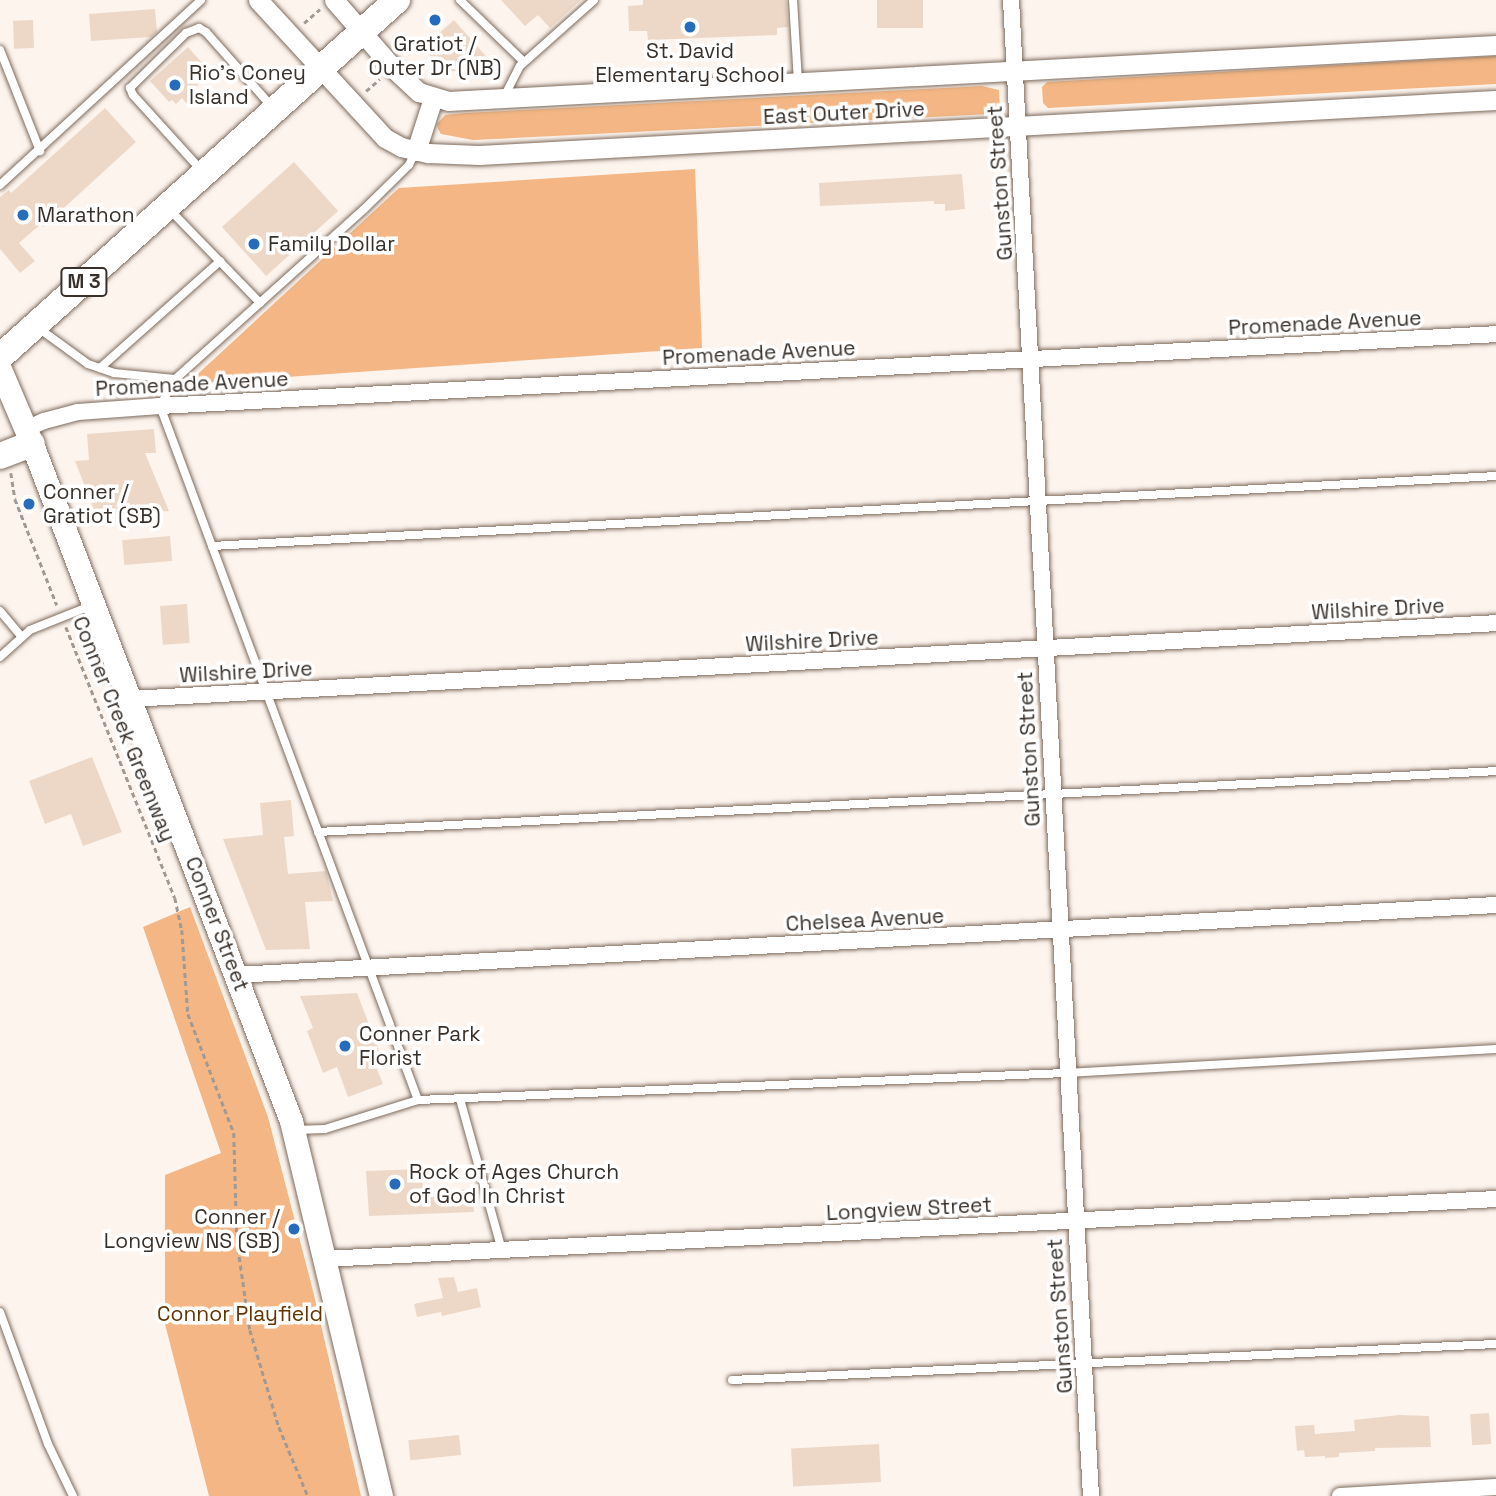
<!DOCTYPE html>
<style>
body{margin:0}
#map{position:relative;width:1496px;height:1496px;overflow:hidden;background:#fdf4ee;font-family:"Space Grotesk",sans-serif}
div>[style]{position:absolute}
.green>*{inset:0;background:#f3b684}
.building>*{inset:0;background:#edd8c7;transform-origin:0 0}
.path>*{height:2.5px;margin-top:-1.25px;transform-origin:0;background:repeating-linear-gradient(90deg,#a19993 0 5px,transparent 0 8.5px)}
.roads{filter:drop-shadow(0 0 2px #7d6b5c) drop-shadow(0 0 2px #7d6b5c)}
.service>*{height:8px;margin:-4px;padding:0 4px;transform-origin:4px;border-radius:4px;background:#fff}
.minor>*{height:16px;margin:-8px;padding:0 8px;transform-origin:8px;border-radius:8px;background:#fff}
.tertiary>*{height:19px;margin:-9.5px;padding:0 9.5px;transform-origin:9.5px;border-radius:9.5px;background:#fff}
.secondary>*{height:23px;margin:-11.5px;padding:0 11.5px;transform-origin:11.5px;border-radius:11.5px;background:#fff}
.primary>*{height:26px;margin:-13px;padding:0 13px;transform-origin:13px;border-radius:13px;background:#fff}
.dots>*{width:19px;height:19px;translate:-50% -50%;box-sizing:border-box;border:4px solid #fff;border-radius:50%}
span{translate:-50% -50%;white-space:nowrap;text-align:center;line-height:1.15;-webkit-text-stroke:7px #fff;paint-order:stroke}
.shield-label span{padding:2px 5px;background:#fff;border:2px solid;border-radius:5px;-webkit-text-stroke-width:0}
.shield-label{font-size:19px;color:#38302a;font-weight:700}
.poi-label{font-size:21px;color:#38302a}
.left{translate:0 -50%;text-align:left}
.right{translate:-100% -50%;text-align:right}
.street-label{font-size:21px;color:#38302a}
.park-label{font-size:21px;color:#623400}
</style>
<div id="map">
<div class="green">
<div style="clip-path:polygon(1496px 56px,1496px 84px,1048px 108px,1043px 103px,1042px 87px,1047px 82px)"></div>
<div style="clip-path:polygon(982px 86px,999px 90px,1000px 111px,991px 114px,473px 140px,441px 134px,438px 129px,437px 124px,445px 115px,465px 113px)"></div>
<div style="clip-path:polygon(695px 169px,702px 348px,187px 384px,399px 188px)"></div>
<div style="clip-path:polygon(190px 907px,268px 1117px,313px 1291px,361px 1496px,209px 1496px,165px 1324px,165px 1175px,221px 1153px,143px 927px)"></div>
</div>
<div class="building">
<div style="clip-path:polygon(501px 0,581px 0,550px 28px,538px 15px,525px 26px)"></div>
<div style="clip-path:polygon(643px 0,786px 0,788px 27px,777px 28px,777px 35px,648px 40px,647px 31px,629px 31px,628px 6px,643px 5px)"></div>
<div style="left:877px;top:0;width:46px;height:28px"></div>
<div style="clip-path:polygon(155px 9px,157px 32px,151px 37px,91px 41px,89px 14px)"></div>
<div style="left:33px;top:20px;width:28px;height:20px;rotate:88deg"></div>
<div style="clip-path:polygon(454px 20px,499px 71px,443px 71px,429px 55px,429px 42px)"></div>
<div style="clip-path:polygon(188px 47px,211px 73px,192px 90px,196px 95px,186px 103px,182px 98px,176px 104px,172px 100px,169px 102px,150px 81px)"></div>
<div style="clip-path:polygon(105px 108px,136px 142px,43px 227px,41px 224px,19px 243px,35px 261px,20px 273px,0 249px,0 197px,9px 190px,11px 193px)"></div>
<div style="left:294px;top:162px;width:66px;height:97px;rotate:48deg"></div>
<div style="clip-path:polygon(962px 174px,965px 209px,945px 211px,945px 204px,934px 204px,934px 201px,820px 206px,819px 183px)"></div>
<div style="clip-path:polygon(154px 429px,156px 453px,145px 453px,169px 511px,96px 515px,75px 461px,89px 460px,87px 434px)"></div>
<div style="left:170px;top:536px;width:25px;height:48px;rotate:85deg"></div>
<div style="left:187px;top:604px;width:39px;height:27px;rotate:86deg"></div>
<div style="clip-path:polygon(92px 757px,122px 832px,83px 846px,71px 814px,45px 824px,29px 781px)"></div>
<div style="clip-path:polygon(291px 800px,294px 836px,284px 837px,288px 874px,326px 871px,333px 901px,305px 902px,310px 949px,266px 950px,223px 839px,263px 835px,260px 803px)"></div>
<div style="clip-path:polygon(357px 993px,383px 1061px,375px 1064px,383px 1084px,348px 1097px,337px 1067px,323px 1073px,307px 1031px,313px 1028px,300px 996px)"></div>
<div style="clip-path:polygon(422px 1169px,423px 1192px,472px 1189px,474px 1212px,369px 1216px,366px 1171px)"></div>
<div style="clip-path:polygon(454px 1277px,458px 1292px,477px 1288px,481px 1307px,442px 1316px,441px 1312px,417px 1317px,414px 1304px,443px 1298px,438px 1278px)"></div>
<div style="left:1489px;top:1413px;width:31px;height:19px;rotate:86deg"></div>
<div style="clip-path:polygon(1399px 1415px,1429px 1416px,1431px 1447px,1375px 1448px,1375px 1451px,1339px 1453px,1339px 1457px,1325px 1458px,1325px 1456px,1305px 1457px,1304px 1450px,1297px 1451px,1295px 1426px,1314px 1425px,1315px 1434px,1355px 1431px,1354px 1420px)"></div>
<div style="left:459px;top:1435px;width:20px;height:51px;rotate:84deg"></div>
<div style="left:879px;top:1444px;width:38px;height:88px;rotate:87deg"></div>
</div>
<div class="path">
<div style="left:304px;top:23px;width:21px;rotate:-41deg"></div>
<div style="left:366px;top:91px;width:18px;rotate:-41deg"></div>
<div style="left:11px;top:473px;width:26px;rotate:81deg"></div>
<div style="left:15px;top:499px;width:114px;rotate:68.4deg"></div>
<div style="left:66px;top:627px;width:292px;rotate:68.1deg"></div>
<div style="left:175px;top:898px;width:33px;rotate:78deg"></div>
<div style="left:182px;top:930px;width:84px;rotate:85.9deg"></div>
<div style="left:188px;top:1014px;width:128px;rotate:68.9deg"></div>
<div style="left:234px;top:1133px;width:107px;rotate:88.4deg"></div>
<div style="left:237px;top:1240px;width:91px;rotate:81.8deg"></div>
<div style="left:250px;top:1330px;width:101px;rotate:73.4deg"></div>
<div style="left:279px;top:1427px;width:75px;rotate:67.2deg"></div>
</div>
<div class="roads">
<div class="service">
<div style="left:460px;top:0;width:89px;rotate:44.1deg"></div>
<div style="left:793px;top:0;width:81px;rotate:86.5deg"></div>
<div style="left:0;top:50px;width:109px;rotate:68.4deg"></div>
<div style="left:504px;top:97px;width:35px;rotate:-63deg"></div>
<div style="left:520px;top:66px;width:99px;rotate:-41.7deg"></div>
<div style="left:416px;top:151px;width:16px;rotate:117deg"></div>
<div style="left:409px;top:165px;width:64px;rotate:135.6deg"></div>
<div style="left:363px;top:210px;width:253px;rotate:138deg"></div>
<div style="left:175px;top:379px;width:31px;rotate:119deg"></div>
<div style="left:160px;top:406px;width:740px;rotate:69.61deg"></div>
<div style="left:202px;top:171px;width:103px;rotate:-132.2deg"></div>
<div style="left:133px;top:95px;width:8px;rotate:-113deg"></div>
<div style="left:130px;top:88px;width:78px;rotate:-44.5deg"></div>
<div style="left:186px;top:33px;width:14px;rotate:-21deg"></div>
<div style="left:199px;top:28px;width:8px;rotate:30deg"></div>
<div style="left:206px;top:32px;width:101px;rotate:48.6deg"></div>
<div style="left:0;top:185px;width:273px;rotate:-42.6deg"></div>
<div style="left:169px;top:209px;width:131px;rotate:45.9deg"></div>
<div style="left:37px;top:327px;width:63px;rotate:36deg"></div>
<div style="left:88px;top:364px;width:28px;rotate:19deg"></div>
<div style="left:114px;top:373px;width:61px;rotate:5.6deg"></div>
<div style="left:100px;top:368px;width:161px;rotate:-41.7deg"></div>
<div style="left:212px;top:546px;width:1286px;rotate:-3.12deg"></div>
<div style="left:0;top:611px;width:34px;rotate:50deg"></div>
<div style="left:0;top:657px;width:40px;rotate:-42deg"></div>
<div style="left:30px;top:630px;width:65px;rotate:-21.8deg"></div>
<div style="left:318px;top:832px;width:1180px;rotate:-2.96deg"></div>
<div style="left:460px;top:1099px;width:157px;rotate:74.5deg"></div>
<div style="left:296px;top:1130px;width:29px;rotate:-2deg"></div>
<div style="left:325px;top:1129px;width:97px;rotate:-17.3deg"></div>
<div style="left:418px;top:1100px;width:649px;rotate:-2.39deg"></div>
<div style="left:1066px;top:1073px;width:431px;rotate:-3.2deg"></div>
<div style="left:0;top:1312px;width:140px;rotate:70deg"></div>
<div style="left:48px;top:1444px;width:58px;rotate:64.3deg"></div>
<div style="left:732px;top:1380px;width:765px;rotate:-2.7deg"></div>
</div>
<div class="minor">
<div style="left:1011px;top:0;width:1498px;rotate:86.94deg"></div>
<div style="left:26px;top:429px;width:20px;rotate:-24deg"></div>
<div style="left:44px;top:421px;width:35px;rotate:-15deg"></div>
<div style="left:78px;top:412px;width:82px;rotate:-4.2deg"></div>
<div style="left:160px;top:406px;width:1338px;rotate:-3.08deg"></div>
<div style="left:130px;top:699px;width:1368px;rotate:-3.18deg"></div>
<div style="left:236px;top:975px;width:1262px;rotate:-3.18deg"></div>
<div style="left:324px;top:1259px;width:1174px;rotate:-2.93deg"></div>
<div style="left:1340px;top:1496px;width:156px;rotate:-3.3deg"></div>
</div>
<div class="tertiary">
<div style="left:258px;top:0;width:188px;rotate:47.4deg"></div>
<div style="left:385px;top:138px;width:18px;rotate:29deg"></div>
<div style="left:401px;top:147px;width:28px;rotate:13deg"></div>
<div style="left:428px;top:153px;width:51px;rotate:2.2deg"></div>
<div style="left:479px;top:155px;width:1018px;rotate:-3.1deg"></div>
<div style="left:334px;top:0;width:91px;rotate:49deg"></div>
<div style="left:394px;top:69px;width:34px;rotate:43deg"></div>
<div style="left:419px;top:92px;width:30px;rotate:17deg"></div>
<div style="left:448px;top:101px;width:1049px;rotate:-3.06deg"></div>
<div style="left:416px;top:151px;width:56px;rotate:-72.2deg"></div>
</div>
<div class="secondary">
<div style="left:0;top:369px;width:82px;rotate:66.9deg"></div>
<div style="left:32px;top:444px;width:725px;rotate:69.06deg"></div>
<div style="left:291px;top:1121px;width:386px;rotate:76.5deg"></div>
</div>
<div class="primary">
<div style="left:0;top:357px;width:534px;rotate:-41.96deg"></div>
<div style="left:0;top:456px;width:34px;rotate:-21deg"></div>
</div>
</div>
<div class="dots">
<div style="left:435px;top:20px;background:#256cbc"></div>
<div style="left:690px;top:27px;background:#256cbc"></div>
<div style="left:175px;top:85px;background:#256cbc"></div>
<div style="left:23px;top:215px;background:#256cbc"></div>
<div style="left:254px;top:244px;background:#256cbc"></div>
<div style="left:29px;top:504px;background:#256cbc"></div>
<div style="left:345px;top:1046px;background:#256cbc"></div>
<div style="left:395px;top:1184px;background:#256cbc"></div>
<div style="left:294px;top:1229px;background:#256cbc"></div>
</div>
<div class="shield-label">
<span style="left:84px;top:282px">M 3</span>
</div>
<div class="poi-label">
<span style="left:435px;top:56px">Gratiot /<br>Outer Dr (NB)</span>
<span style="left:690px;top:63px">St. David<br>Elementary School</span>
<span class="left" style="left:189px;top:85px">Rio's Coney<br>Island</span>
<span class="left" style="left:37px;top:215px">Marathon</span>
<span class="left" style="left:268px;top:244px">Family Dollar</span>
<span class="left" style="left:43px;top:504px">Conner /<br>Gratiot (SB)</span>
<span class="left" style="left:359px;top:1046px">Conner Park<br>Florist</span>
<span class="left" style="left:409px;top:1184px">Rock of Ages Church<br>of God In Christ</span>
<span class="right" style="left:280px;top:1229px">Conner /<br>Longview NS (SB)</span>
</div>
<div class="street-label">
<span style="left:844px;top:113px;rotate:-3deg">East Outer Drive</span>
<span style="left:1000px;top:183px;rotate:-94deg">Gunston Street</span>
<span style="left:1325px;top:323px;rotate:-3deg">Promenade Avenue</span>
<span style="left:759px;top:353px;rotate:-3deg">Promenade Avenue</span>
<span style="left:192px;top:384px;rotate:-3deg">Promenade Avenue</span>
<span style="left:1378px;top:609px;rotate:-3deg">Wilshire Drive</span>
<span style="left:812px;top:641px;rotate:-3deg">Wilshire Drive</span>
<span style="left:246px;top:672px;rotate:-3deg">Wilshire Drive</span>
<span style="left:124px;top:729px;rotate:68deg">Conner Creek Greenway</span>
<span style="left:1029px;top:749px;rotate:-93deg">Gunston Street</span>
<span style="left:865px;top:920px;rotate:-3deg">Chelsea Avenue</span>
<span style="left:217px;top:924px;rotate:69deg">Conner Street</span>
<span style="left:909px;top:1209px;rotate:-3deg">Longview Street</span>
<span style="left:1060px;top:1316px;rotate:-94deg">Gunston Street</span>
</div>
<div class="park-label">
<span style="left:240px;top:1314px">Connor Playfield</span>
</div>
</div>
